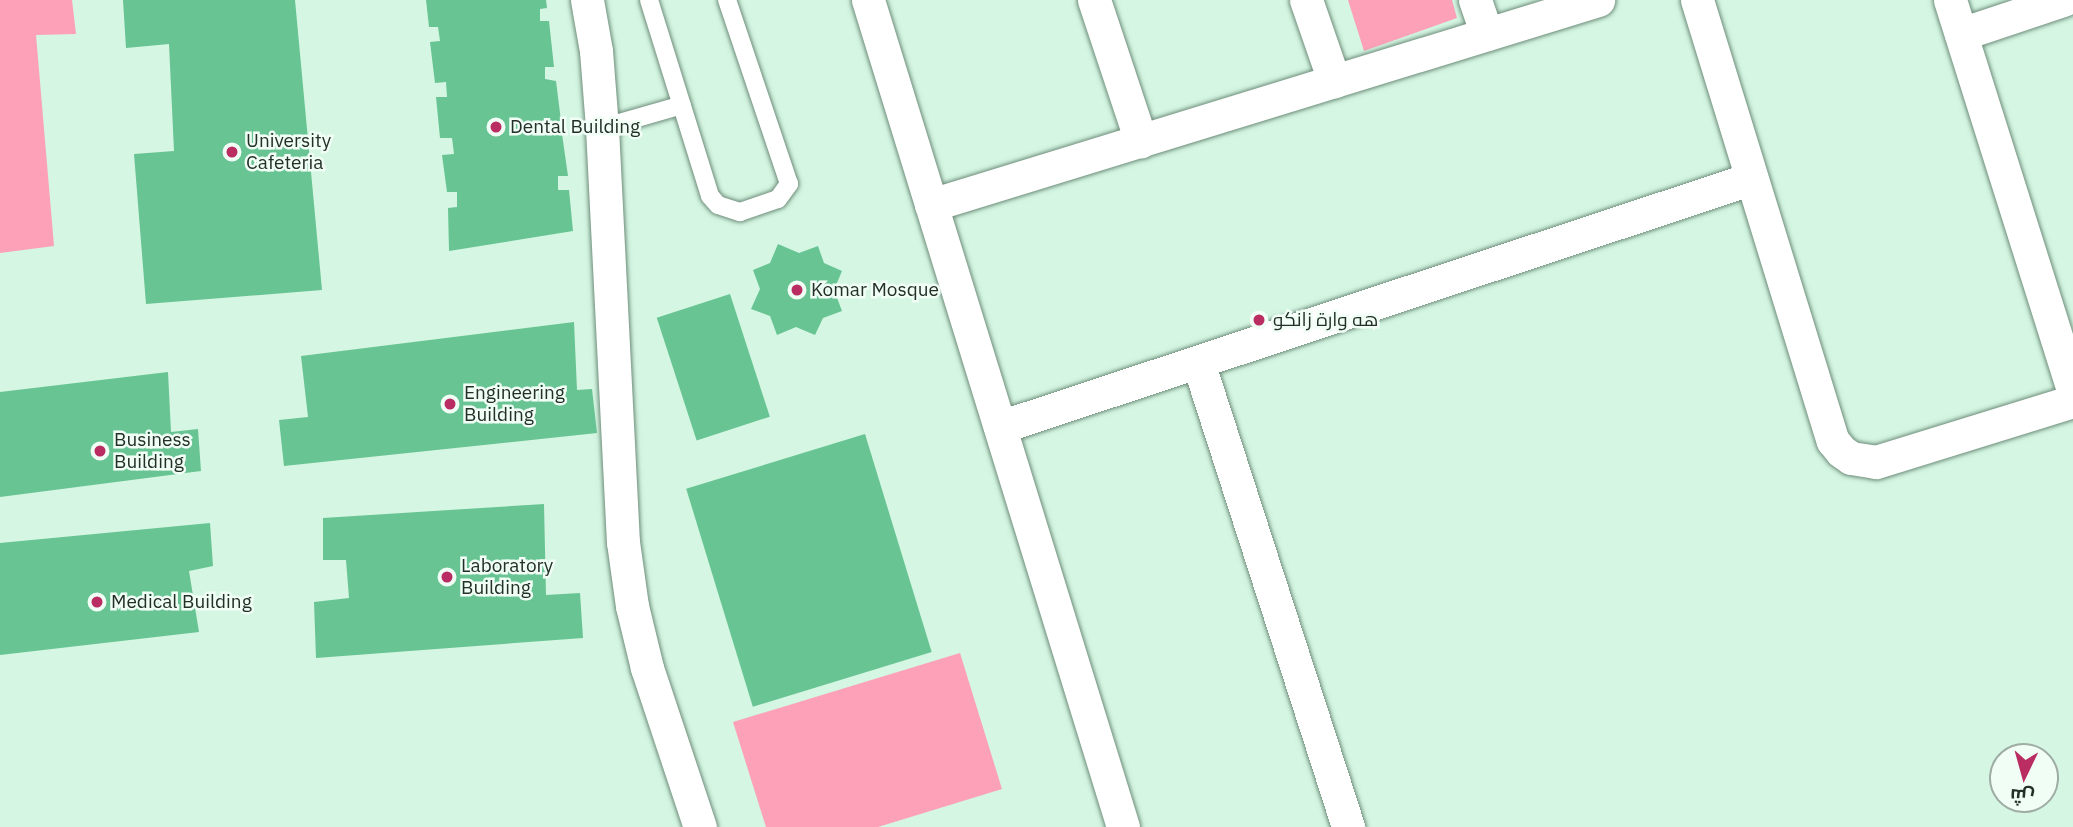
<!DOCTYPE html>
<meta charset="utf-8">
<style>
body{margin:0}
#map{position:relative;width:2073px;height:827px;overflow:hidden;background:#d4f6e2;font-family:"IBM Plex Sans",Cairo,sans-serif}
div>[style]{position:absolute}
.green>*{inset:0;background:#fca1b8}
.building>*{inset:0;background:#68c493;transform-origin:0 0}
.roads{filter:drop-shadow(0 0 2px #6e8d7a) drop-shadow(0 0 2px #6e8d7a)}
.lane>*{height:18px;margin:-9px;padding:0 9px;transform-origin:9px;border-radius:9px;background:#fff}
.street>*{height:33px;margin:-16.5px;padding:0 16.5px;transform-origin:16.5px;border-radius:16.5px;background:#fff}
.dots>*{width:19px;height:19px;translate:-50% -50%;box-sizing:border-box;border:4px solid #f0fef6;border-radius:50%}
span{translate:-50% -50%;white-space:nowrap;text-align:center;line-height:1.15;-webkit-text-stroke:5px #f0fef6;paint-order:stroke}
.poi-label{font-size:19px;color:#233028}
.left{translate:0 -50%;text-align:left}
.north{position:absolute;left:1989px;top:743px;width:70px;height:70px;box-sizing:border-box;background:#f0fef6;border:2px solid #9eaca4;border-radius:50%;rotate:185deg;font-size:19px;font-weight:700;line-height:28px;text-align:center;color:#233028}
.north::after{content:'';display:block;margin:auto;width:24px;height:32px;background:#ba2d62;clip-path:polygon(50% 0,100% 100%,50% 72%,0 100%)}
</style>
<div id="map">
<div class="green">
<div style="clip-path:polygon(0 0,72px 0,76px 34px,36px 35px,54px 246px,0 253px)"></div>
<div style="clip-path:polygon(1348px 0,1452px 0,1457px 18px,1364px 51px)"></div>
<div style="clip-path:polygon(960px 653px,1002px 789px,878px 827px,766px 827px,733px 722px)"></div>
</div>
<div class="building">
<div style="clip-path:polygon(123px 0,295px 0,322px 290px,146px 304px,134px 154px,174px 151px,169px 44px,126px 48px)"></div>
<div style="clip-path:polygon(426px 0,546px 0,547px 8px,540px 9px,540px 21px,549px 21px,554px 67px,545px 67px,545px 79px,556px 81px,561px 121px,554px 121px,554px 134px,562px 134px,568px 176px,558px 176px,558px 190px,569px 190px,573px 231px,449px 251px,448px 208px,457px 207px,457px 192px,447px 192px,442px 155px,454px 154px,452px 138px,440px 138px,436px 97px,447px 97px,446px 82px,435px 83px,430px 42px,440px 41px,438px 27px,429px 27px)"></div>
<div style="clip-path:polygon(778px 244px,799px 253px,818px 246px,824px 263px,842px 271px,834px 290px,842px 311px,823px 318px,815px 335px,796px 327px,777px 335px,770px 316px,751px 309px,760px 289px,753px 270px,770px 263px)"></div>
<div style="left:730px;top:294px;width:129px;height:77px;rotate:72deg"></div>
<div style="clip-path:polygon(574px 322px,577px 390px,592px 389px,597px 433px,284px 466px,279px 420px,308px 417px,301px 356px)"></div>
<div style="clip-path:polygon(168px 372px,171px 432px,198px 429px,201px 471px,0 497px,0 392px)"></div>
<div style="left:865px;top:434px;width:228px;height:187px;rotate:73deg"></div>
<div style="clip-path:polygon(544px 504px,546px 595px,580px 593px,583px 638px,316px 658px,314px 602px,349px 598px,346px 560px,323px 560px,323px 518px)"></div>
<div style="clip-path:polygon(210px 523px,213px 566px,189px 571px,199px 632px,0 655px,0 543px)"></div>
</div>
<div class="roads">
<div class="lane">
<div style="left:649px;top:0;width:205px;rotate:72.7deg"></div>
<div style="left:710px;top:196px;width:12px;rotate:48deg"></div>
<div style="left:718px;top:205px;width:23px;rotate:18deg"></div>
<div style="left:740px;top:212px;width:40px;rotate:-18.9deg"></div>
<div style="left:778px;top:199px;width:19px;rotate:-54deg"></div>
<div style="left:789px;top:184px;width:194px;rotate:-108.6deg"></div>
<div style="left:602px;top:128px;width:83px;rotate:-16deg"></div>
</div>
<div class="street">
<div style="left:587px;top:0;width:52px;rotate:80deg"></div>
<div style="left:596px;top:51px;width:77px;rotate:85.5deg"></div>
<div style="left:602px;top:128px;width:415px;rotate:87.1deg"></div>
<div style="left:623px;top:542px;width:65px;rotate:82deg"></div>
<div style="left:632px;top:606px;width:64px;rotate:76.4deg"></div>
<div style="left:647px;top:668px;width:168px;rotate:71.6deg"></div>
<div style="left:868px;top:0;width:865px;rotate:72.86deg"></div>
<div style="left:1094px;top:0;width:149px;rotate:71.6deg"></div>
<div style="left:1306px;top:0;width:86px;rotate:70.9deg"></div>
<div style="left:1475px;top:0;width:36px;rotate:71deg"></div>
<div style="left:1697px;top:0;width:461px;rotate:72.9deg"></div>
<div style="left:1833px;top:441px;width:13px;rotate:51deg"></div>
<div style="left:1841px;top:451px;width:12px;rotate:35deg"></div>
<div style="left:1851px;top:458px;width:25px;rotate:9deg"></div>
<div style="left:1876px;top:462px;width:206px;rotate:-17.2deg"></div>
<div style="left:1950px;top:0;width:410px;rotate:72.5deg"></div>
<div style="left:1961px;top:34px;width:108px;rotate:-18.4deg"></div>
<div style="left:931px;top:205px;width:698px;rotate:-17.08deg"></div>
<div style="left:1198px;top:362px;width:489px;rotate:72.1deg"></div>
<div style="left:1000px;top:427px;width:790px;rotate:-18.3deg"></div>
</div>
</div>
<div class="dots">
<div style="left:496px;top:127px;background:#ba2d62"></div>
<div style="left:232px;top:152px;background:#ba2d62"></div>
<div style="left:797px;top:290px;background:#ba2d62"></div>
<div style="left:1259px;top:320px;background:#ba2d62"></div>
<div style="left:450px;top:404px;background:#ba2d62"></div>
<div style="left:100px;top:451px;background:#ba2d62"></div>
<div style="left:447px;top:577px;background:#ba2d62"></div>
<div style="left:97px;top:602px;background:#ba2d62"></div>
</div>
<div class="poi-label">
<span class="left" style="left:510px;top:127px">Dental Building</span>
<span class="left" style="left:246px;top:152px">University<br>Cafeteria</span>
<span class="left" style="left:811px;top:290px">Komar Mosque</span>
<span class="left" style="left:1273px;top:320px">هه وارة زانكو</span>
<span class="left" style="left:464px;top:404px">Engineering<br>Building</span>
<span class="left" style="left:114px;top:451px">Business<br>Building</span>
<span class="left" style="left:461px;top:577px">Laboratory<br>Building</span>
<span class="left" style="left:111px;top:602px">Medical Building</span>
</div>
<div class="north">ش</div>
</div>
